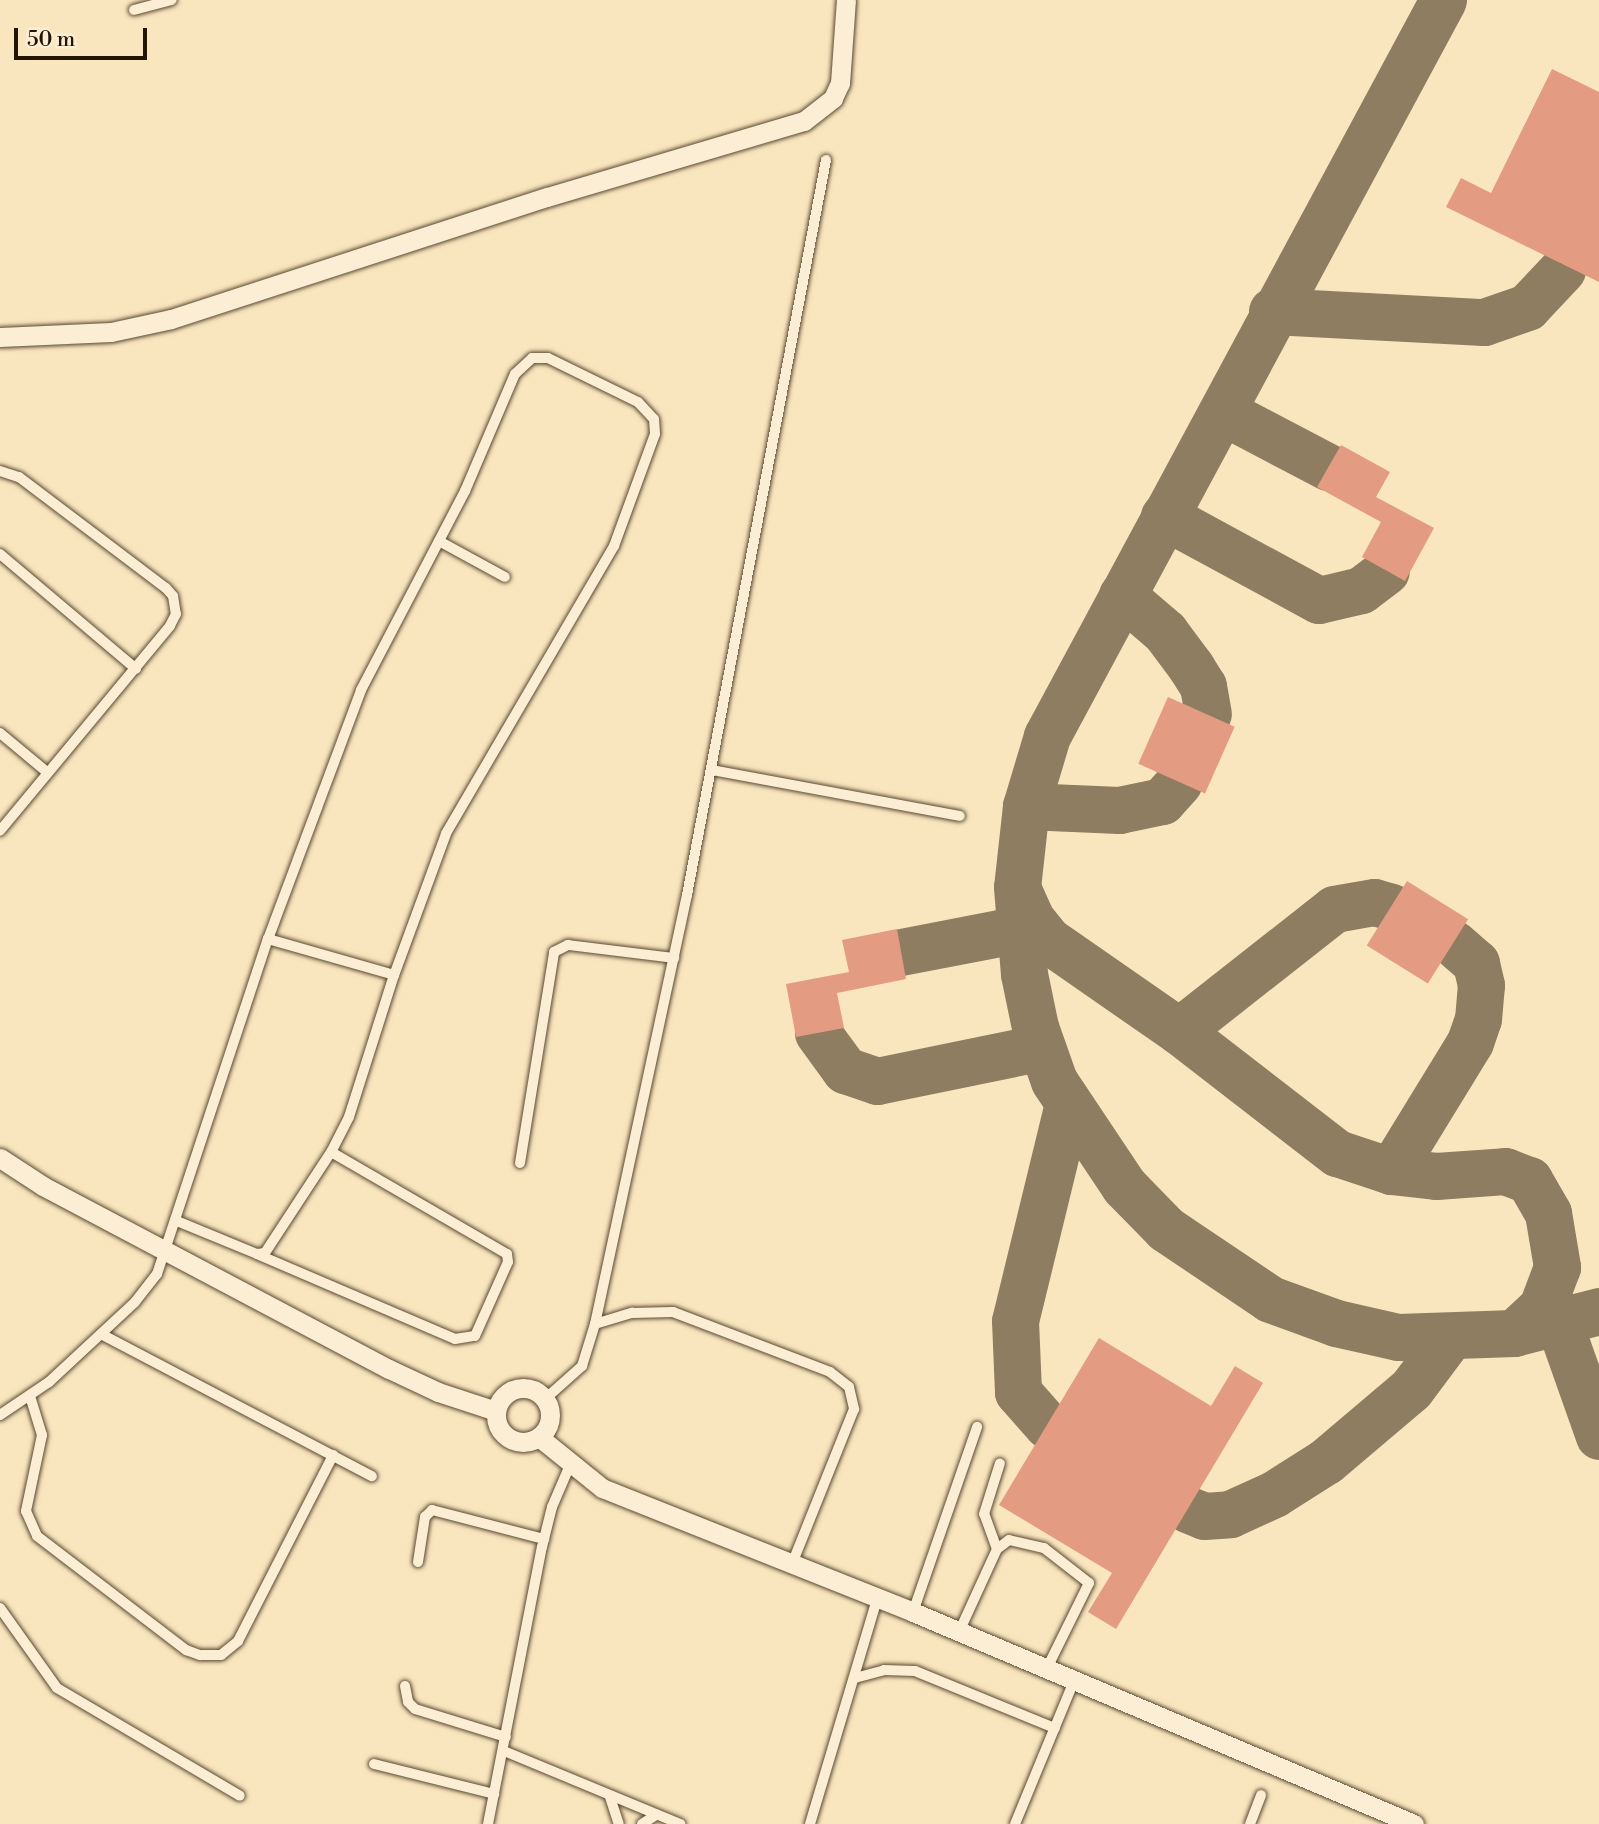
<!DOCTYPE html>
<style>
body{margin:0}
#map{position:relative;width:1599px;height:1824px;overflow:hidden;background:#f9e5be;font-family:"Libre Bodoni",serif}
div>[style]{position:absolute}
.taxiway>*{height:47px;margin:-23.5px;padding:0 23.5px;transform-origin:23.5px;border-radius:23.5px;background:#8e7d60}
.building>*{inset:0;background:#e39b82;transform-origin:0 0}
.roads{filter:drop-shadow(0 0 2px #594931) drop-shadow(0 0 2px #594931)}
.service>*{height:10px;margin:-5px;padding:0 5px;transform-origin:5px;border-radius:5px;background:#fbeed5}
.minor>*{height:19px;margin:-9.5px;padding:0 9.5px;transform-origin:9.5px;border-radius:9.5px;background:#fbeed5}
.minor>.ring{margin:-9.5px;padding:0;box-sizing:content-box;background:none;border:19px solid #fbeed5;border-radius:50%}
span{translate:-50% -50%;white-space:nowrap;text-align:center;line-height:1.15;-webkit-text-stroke:7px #fbeed5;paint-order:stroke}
.scale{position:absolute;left:14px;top:28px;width:133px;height:32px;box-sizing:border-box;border:4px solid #241502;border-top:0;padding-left:9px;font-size:21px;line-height:24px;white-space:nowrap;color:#241502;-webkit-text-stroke:5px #fbeed5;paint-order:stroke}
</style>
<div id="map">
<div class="taxiway">
<div style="left:1443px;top:0;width:836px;rotate:118.28deg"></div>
<div style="left:1047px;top:736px;width:73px;rotate:106.7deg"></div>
<div style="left:1026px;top:806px;width:81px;rotate:96.3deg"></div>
<div style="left:1017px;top:887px;width:87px;rotate:85.4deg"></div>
<div style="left:1024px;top:974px;width:54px;rotate:78.3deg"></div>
<div style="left:1035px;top:1027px;width:57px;rotate:70.6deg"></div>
<div style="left:1054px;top:1081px;width:126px;rotate:56.3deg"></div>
<div style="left:1124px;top:1186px;width:60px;rotate:45.7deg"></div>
<div style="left:1166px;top:1229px;width:125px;rotate:33.9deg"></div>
<div style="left:1270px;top:1299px;width:70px;rotate:20deg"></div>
<div style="left:1336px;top:1323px;width:64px;rotate:12.7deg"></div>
<div style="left:1398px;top:1337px;width:116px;rotate:-2deg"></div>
<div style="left:1514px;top:1333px;width:88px;rotate:-14.5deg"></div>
<div style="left:1272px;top:311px;width:212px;rotate:3deg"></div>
<div style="left:1484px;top:322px;width:46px;rotate:-19.2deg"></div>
<div style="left:1527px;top:307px;width:51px;rotate:-46.6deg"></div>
<div style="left:1225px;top:413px;width:116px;rotate:27.7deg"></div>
<div style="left:1164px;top:516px;width:176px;rotate:28.5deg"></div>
<div style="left:1319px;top:600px;width:43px;rotate:-13.4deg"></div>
<div style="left:1361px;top:590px;width:31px;rotate:-37deg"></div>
<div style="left:1122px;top:595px;width:57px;rotate:40.7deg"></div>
<div style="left:1165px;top:632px;width:44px;rotate:53.4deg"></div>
<div style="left:1191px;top:667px;width:22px;rotate:58deg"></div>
<div style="left:1203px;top:686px;width:28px;rotate:80deg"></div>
<div style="left:1026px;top:806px;width:93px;rotate:2.5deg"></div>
<div style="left:1119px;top:810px;width:44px;rotate:-11.8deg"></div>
<div style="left:1162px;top:801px;width:25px;rotate:-48deg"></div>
<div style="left:1019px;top:892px;width:30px;rotate:66deg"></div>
<div style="left:1031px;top:919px;width:27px;rotate:51deg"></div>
<div style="left:1048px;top:940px;width:160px;rotate:34.8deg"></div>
<div style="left:1179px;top:1031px;width:200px;rotate:37.7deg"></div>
<div style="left:1337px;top:1153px;width:57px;rotate:18.4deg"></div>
<div style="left:1391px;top:1171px;width:45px;rotate:6.3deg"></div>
<div style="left:1436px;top:1176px;width:69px;rotate:-4.1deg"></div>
<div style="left:1505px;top:1171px;width:26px;rotate:21deg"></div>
<div style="left:1529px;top:1180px;width:38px;rotate:60deg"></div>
<div style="left:1548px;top:1213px;width:55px;rotate:80.5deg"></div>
<div style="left:1557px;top:1267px;width:43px;rotate:110.6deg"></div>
<div style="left:1542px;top:1307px;width:38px;rotate:137deg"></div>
<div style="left:901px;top:952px;width:122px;rotate:-10.9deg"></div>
<div style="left:1179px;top:1031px;width:197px;rotate:-38.2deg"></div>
<div style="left:1334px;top:909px;width:41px;rotate:-9.9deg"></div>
<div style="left:1374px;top:902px;width:18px;rotate:16deg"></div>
<div style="left:818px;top:1033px;width:46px;rotate:53.9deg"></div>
<div style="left:845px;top:1070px;width:34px;rotate:19deg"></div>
<div style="left:877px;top:1081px;width:168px;rotate:-11.6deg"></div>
<div style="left:1391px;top:1171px;width:151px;rotate:-58.5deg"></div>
<div style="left:1470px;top:1042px;width:24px;rotate:-71deg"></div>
<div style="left:1478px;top:1019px;width:34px;rotate:-85deg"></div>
<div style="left:1481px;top:985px;width:23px;rotate:-103deg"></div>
<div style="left:1476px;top:963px;width:30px;rotate:-139deg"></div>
<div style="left:1559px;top:1323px;width:120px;rotate:70.5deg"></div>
<div style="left:1047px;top:1425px;width:44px;rotate:-131.3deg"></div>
<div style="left:1018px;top:1392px;width:71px;rotate:-92.4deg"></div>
<div style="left:1015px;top:1321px;width:223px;rotate:-76.3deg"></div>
<div style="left:1187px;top:1509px;width:18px;rotate:22deg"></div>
<div style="left:1204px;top:1516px;width:26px;rotate:-4deg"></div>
<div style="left:1230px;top:1514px;width:48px;rotate:-24.4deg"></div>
<div style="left:1274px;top:1494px;width:62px;rotate:-32.4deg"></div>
<div style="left:1326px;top:1461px;width:111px;rotate:-40.3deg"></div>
<div style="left:1411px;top:1389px;width:64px;rotate:-53.3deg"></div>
</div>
<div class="building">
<div style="clip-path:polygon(1552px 69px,1599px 92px,1599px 282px,1446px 207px,1461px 178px,1491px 193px)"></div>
<div style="clip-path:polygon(1341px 445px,1390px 472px,1376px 497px,1434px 528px,1405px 581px,1362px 557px,1381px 522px,1317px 487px)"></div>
<div style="left:1168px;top:697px;width:73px;height:73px;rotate:24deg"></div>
<div style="left:1407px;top:881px;width:72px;height:76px;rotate:32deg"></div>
<div style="clip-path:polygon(897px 929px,906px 979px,837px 993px,844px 1028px,796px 1037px,786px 984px,849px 972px,842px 940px)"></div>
<div style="clip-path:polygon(1099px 1338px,1211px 1406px,1235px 1366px,1263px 1383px,1116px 1629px,1088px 1612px,1112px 1573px,999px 1505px)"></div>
</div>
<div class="roads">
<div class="service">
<div style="left:134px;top:10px;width:39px;rotate:-15deg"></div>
<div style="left:0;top:471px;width:20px;rotate:18deg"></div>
<div style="left:19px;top:477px;width:184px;rotate:37.1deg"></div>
<div style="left:166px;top:588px;width:11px;rotate:49deg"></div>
<div style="left:173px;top:596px;width:18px;rotate:81deg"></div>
<div style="left:176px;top:614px;width:13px;rotate:117deg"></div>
<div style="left:170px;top:626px;width:266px;rotate:129.7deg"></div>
<div style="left:439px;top:541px;width:75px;rotate:28.6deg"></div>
<div style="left:0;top:554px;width:178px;rotate:40.2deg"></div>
<div style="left:0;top:733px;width:62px;rotate:39.8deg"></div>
<div style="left:712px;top:770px;width:252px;rotate:10.5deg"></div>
<div style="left:268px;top:939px;width:131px;rotate:15.9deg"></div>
<div style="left:520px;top:1163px;width:214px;rotate:-80.8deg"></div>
<div style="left:554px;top:952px;width:16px;rotate:-27deg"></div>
<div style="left:568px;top:945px;width:107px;rotate:7deg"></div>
<div style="left:259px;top:1255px;width:213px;rotate:23.2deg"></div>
<div style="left:455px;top:1339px;width:20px;rotate:-9deg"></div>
<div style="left:475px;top:1336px;width:81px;rotate:-66deg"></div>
<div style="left:508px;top:1262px;width:8px;rotate:-97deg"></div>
<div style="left:507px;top:1254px;width:203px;rotate:-149.9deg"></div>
<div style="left:595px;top:1324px;width:39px;rotate:-17deg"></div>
<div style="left:632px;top:1313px;width:41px;rotate:-1.4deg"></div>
<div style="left:673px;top:1312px;width:168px;rotate:20.9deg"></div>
<div style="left:830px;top:1372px;width:24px;rotate:38deg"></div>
<div style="left:849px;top:1387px;width:23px;rotate:77deg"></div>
<div style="left:854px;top:1409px;width:167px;rotate:111.8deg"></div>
<div style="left:101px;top:1334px;width:306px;rotate:27.7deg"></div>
<div style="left:30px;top:1396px;width:41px;rotate:72.9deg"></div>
<div style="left:42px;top:1435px;width:78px;rotate:101.9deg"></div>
<div style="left:26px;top:1511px;width:27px;rotate:66deg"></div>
<div style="left:37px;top:1536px;width:188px;rotate:37.4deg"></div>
<div style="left:186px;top:1650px;width:15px;rotate:20deg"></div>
<div style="left:200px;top:1655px;width:21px"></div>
<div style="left:221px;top:1655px;width:22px;rotate:-39deg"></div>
<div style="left:238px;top:1641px;width:209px;rotate:-62.9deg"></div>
<div style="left:545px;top:1399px;width:50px;rotate:-41.7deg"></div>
<div style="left:582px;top:1366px;width:44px;rotate:-72.8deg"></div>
<div style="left:595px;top:1324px;width:439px;rotate:-77.9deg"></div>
<div style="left:687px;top:895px;width:748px;rotate:-79.29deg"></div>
<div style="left:0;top:1415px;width:59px;rotate:-34deg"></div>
<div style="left:49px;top:1382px;width:117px;rotate:-42.9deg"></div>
<div style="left:135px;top:1302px;width:36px;rotate:-52deg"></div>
<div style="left:157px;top:1274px;width:353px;rotate:-71.7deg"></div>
<div style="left:268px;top:939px;width:266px;rotate:-69.5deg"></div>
<div style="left:361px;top:690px;width:225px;rotate:-62.4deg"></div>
<div style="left:465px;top:491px;width:127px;rotate:-66.9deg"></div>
<div style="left:515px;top:374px;width:23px;rotate:-43deg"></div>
<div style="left:532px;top:358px;width:16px"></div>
<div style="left:548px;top:358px;width:100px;rotate:26.1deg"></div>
<div style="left:638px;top:402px;width:23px;rotate:47deg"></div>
<div style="left:654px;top:419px;width:15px;rotate:86deg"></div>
<div style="left:655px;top:434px;width:119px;rotate:110.1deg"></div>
<div style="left:614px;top:546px;width:333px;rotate:120.3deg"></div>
<div style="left:446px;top:834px;width:150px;rotate:110.2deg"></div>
<div style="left:394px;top:975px;width:149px;rotate:107.6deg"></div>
<div style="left:349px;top:1117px;width:39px;rotate:117deg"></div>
<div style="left:331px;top:1152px;width:121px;rotate:123.2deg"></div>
<div style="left:265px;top:1253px;width:8px;rotate:173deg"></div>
<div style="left:257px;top:1254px;width:87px;rotate:-157.6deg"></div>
<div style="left:997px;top:1549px;width:37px;rotate:-110deg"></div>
<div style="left:984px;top:1514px;width:53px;rotate:-72.6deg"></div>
<div style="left:418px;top:1562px;width:46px;rotate:-81.2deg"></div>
<div style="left:425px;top:1517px;width:10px;rotate:-45deg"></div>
<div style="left:432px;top:1510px;width:116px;rotate:14.5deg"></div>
<div style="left:0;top:1608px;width:98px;rotate:54.5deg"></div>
<div style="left:57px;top:1688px;width:212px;rotate:30.5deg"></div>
<div style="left:913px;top:1612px;width:196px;rotate:-70.9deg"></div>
<div style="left:959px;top:1632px;width:91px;rotate:-65.4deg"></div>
<div style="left:997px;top:1549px;width:15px;rotate:-37deg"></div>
<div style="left:1009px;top:1540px;width:36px;rotate:13deg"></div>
<div style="left:1044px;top:1548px;width:57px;rotate:37.9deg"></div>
<div style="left:1089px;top:1583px;width:95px;rotate:116.3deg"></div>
<div style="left:855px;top:1678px;width:30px;rotate:-15deg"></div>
<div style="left:884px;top:1670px;width:31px;rotate:2deg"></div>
<div style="left:915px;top:1671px;width:151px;rotate:22.2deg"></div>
<div style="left:405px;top:1686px;width:16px;rotate:79deg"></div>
<div style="left:408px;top:1702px;width:10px;rotate:45deg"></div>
<div style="left:415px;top:1709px;width:95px;rotate:17.1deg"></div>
<div style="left:504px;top:1751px;width:191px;rotate:22.5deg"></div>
<div style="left:374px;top:1764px;width:124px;rotate:14deg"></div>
<div style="left:610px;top:1797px;width:28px;rotate:72deg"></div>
<div style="left:488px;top:1824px;width:282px;rotate:-79deg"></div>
<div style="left:542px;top:1547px;width:41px;rotate:-76deg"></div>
<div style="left:552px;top:1507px;width:46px;rotate:-66.8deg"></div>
<div style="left:642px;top:1824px;width:17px;rotate:-33deg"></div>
<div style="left:810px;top:1824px;width:235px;rotate:-73.4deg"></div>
<div style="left:1015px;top:1824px;width:155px;rotate:-67.6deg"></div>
<div style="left:1250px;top:1824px;width:31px;rotate:-69deg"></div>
</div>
<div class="minor">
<div style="left:0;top:337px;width:111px;rotate:-2.6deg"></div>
<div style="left:111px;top:332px;width:61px;rotate:-12.2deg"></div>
<div style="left:171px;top:319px;width:395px;rotate:-18deg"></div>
<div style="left:547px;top:197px;width:268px;rotate:-16.5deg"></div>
<div style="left:804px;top:121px;width:37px;rotate:-38deg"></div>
<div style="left:833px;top:98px;width:17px;rotate:-65deg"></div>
<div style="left:840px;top:83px;width:83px;rotate:-85.9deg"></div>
<div style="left:0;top:1158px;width:51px;rotate:33.1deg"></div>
<div style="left:43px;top:1186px;width:391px;rotate:27.9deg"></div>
<div style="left:389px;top:1369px;width:54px;rotate:25.1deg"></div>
<div style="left:438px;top:1392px;width:61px;rotate:18.1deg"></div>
<div class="ring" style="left:496px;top:1388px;width:35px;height:35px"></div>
<div style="left:539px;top:1437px;width:81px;rotate:39deg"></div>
<div style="left:602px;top:1488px;width:335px;rotate:21.7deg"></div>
<div style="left:913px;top:1612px;width:544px;rotate:22.94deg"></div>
</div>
</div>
<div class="scale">50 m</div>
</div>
